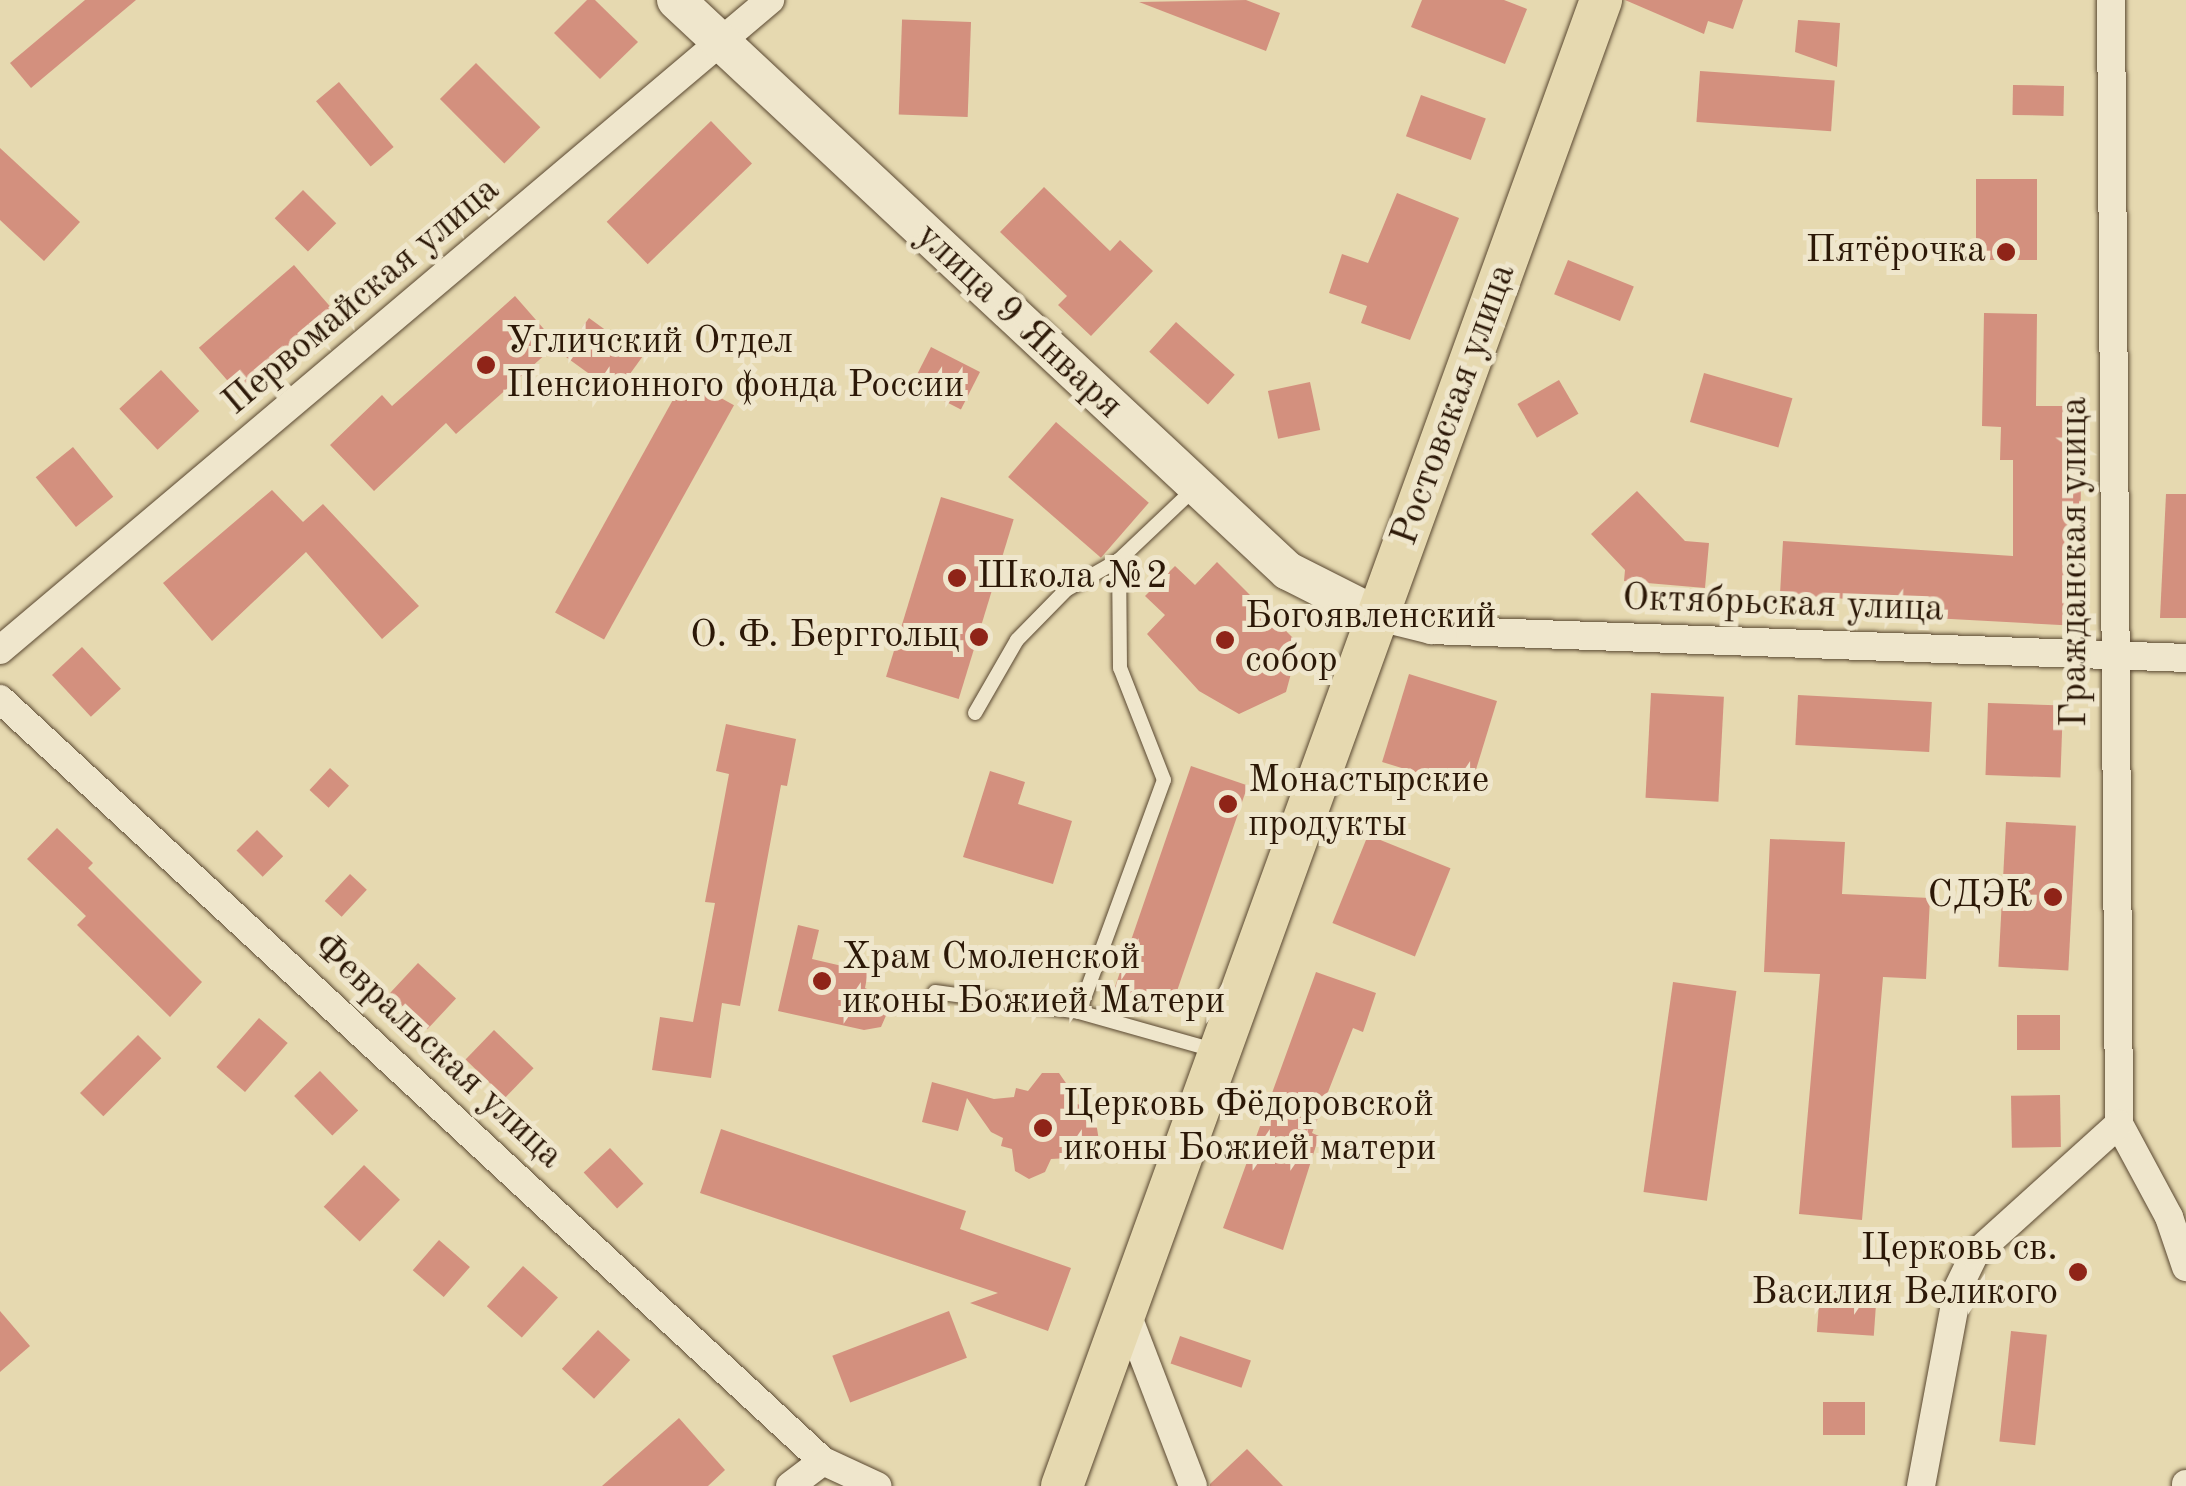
<!DOCTYPE html>
<meta charset="utf-8">
<style>
body{margin:0}
#map{position:relative;width:2186px;height:1486px;overflow:hidden;background:#e6d9b0;font-family:"Old Standard TT",serif}
div>[style]{position:absolute}
.building>*{inset:0;background:#d3907e;transform-origin:0 0}
.roads{filter:drop-shadow(0 0 2px #5a4831) drop-shadow(0 0 2px #5a4831)}
.service>*{height:14px;margin:-7px;padding:0 7px;transform-origin:7px;border-radius:7px;background:#efe6cc}
.minor>*{height:28px;margin:-14px;padding:0 14px;transform-origin:14px;border-radius:14px;background:#efe6cc}
.secondary>*{height:38px;margin:-19px;padding:0 19px;transform-origin:19px;border-radius:19px;background:#efe6cc}
.primary>*{height:42px;margin:-21px;padding:0 21px;transform-origin:21px;border-radius:21px;background:#e6d9b0}
.dots>*{width:28px;height:28px;translate:-50% -50%;box-sizing:border-box;border:5px solid #efe6cc;border-radius:50%}
span{translate:-50% -50%;white-space:nowrap;text-align:center;line-height:1.15;-webkit-text-stroke:10px #efe6cc;paint-order:stroke}
.poi-label{font-size:38px;color:#2c1807}
.right{translate:-100% -50%;text-align:right}
.left{translate:0 -50%;text-align:left}
.street-label{font-size:38px;color:#2c1807}
</style>
<div id="map">
<div class="building">
<div style="clip-path:polygon(85px 0,136px 0,31px 88px,10px 63px)"></div>
<div style="clip-path:polygon(587px 0,595px 0,638px 42px,600px 79px,554px 33px)"></div>
<div style="clip-path:polygon(1246px 0,1280px 13px,1266px 51px,1139px 2px)"></div>
<div style="clip-path:polygon(1422px 0,1504px 0,1527px 9px,1505px 64px,1411px 27px)"></div>
<div style="clip-path:polygon(1625px 0,1743px 0,1733px 29px,1708px 21px,1704px 34px)"></div>
<div style="clip-path:polygon(1798px 20px,1840px 23px,1837px 67px,1795px 52px)"></div>
<div style="left:971px;top:22px;width:95px;height:69px;rotate:92deg"></div>
<div style="left:476px;top:63px;width:91px;height:51px;rotate:45deg"></div>
<div style="left:1700px;top:71px;width:135px;height:51px;rotate:4deg"></div>
<div style="left:339px;top:82px;width:85px;height:30px;rotate:50deg"></div>
<div style="left:2013px;top:85px;width:51px;height:30px;rotate:1deg"></div>
<div style="left:1421px;top:95px;width:69px;height:44px;rotate:20deg"></div>
<div style="left:711px;top:121px;width:59px;height:145px;rotate:46deg"></div>
<div style="clip-path:polygon(0 148px,80px 222px,44px 261px,0 220px)"></div>
<div style="left:1976px;top:179px;width:61px;height:81px"></div>
<div style="clip-path:polygon(1044px 187px,1110px 251px,1120px 240px,1153px 271px,1091px 336px,1058px 305px,1067px 296px,1000px 232px)"></div>
<div style="left:303px;top:190px;width:47px;height:40px;rotate:45deg"></div>
<div style="clip-path:polygon(1397px 193px,1459px 218px,1410px 340px,1361px 323px,1367px 306px,1329px 293px,1342px 254px,1368px 263px)"></div>
<div style="left:1568px;top:260px;width:71px;height:37px;rotate:22deg"></div>
<div style="left:294px;top:265px;width:60px;height:126px;rotate:49deg"></div>
<div style="clip-path:polygon(515px 296px,557px 344px,456px 434px,446px 423px,374px 491px,330px 445px,382px 395px,392px 406px)"></div>
<div style="clip-path:polygon(1984px 313px,2037px 314px,2036px 406px,2064px 406px,2063px 477px,2081px 477px,2079px 626px,1914px 617px,1915px 604px,1780px 594px,1783px 541px,2013px 556px,2013px 460px,2000px 460px,2001px 427px,1982px 426px)"></div>
<div style="left:589px;top:318px;width:66px;height:45px;rotate:36deg"></div>
<div style="left:1176px;top:322px;width:79px;height:40px;rotate:42deg"></div>
<div style="left:931px;top:347px;width:55px;height:42px;rotate:27deg"></div>
<div style="left:161px;top:370px;width:56px;height:57px;rotate:47deg"></div>
<div style="left:1704px;top:373px;width:92px;height:51px;rotate:16deg"></div>
<div style="left:685px;top:378px;width:56px;height:268px;rotate:29deg"></div>
<div style="left:1559px;top:380px;width:39px;height:48px;rotate:60deg"></div>
<div style="left:1310px;top:382px;width:49px;height:43px;rotate:78deg"></div>
<div style="left:1056px;top:422px;width:123px;height:73px;rotate:41deg"></div>
<div style="left:73px;top:447px;width:64px;height:48px;rotate:51deg"></div>
<div style="clip-path:polygon(272px 490px,303px 522px,323px 504px,419px 606px,382px 639px,306px 552px,212px 641px,163px 583px)"></div>
<div style="clip-path:polygon(1637px 491px,1685px 541px,1709px 543px,1705px 588px,1624px 581px,1625px 570px,1591px 534px)"></div>
<div style="clip-path:polygon(2166px 494px,2186px 494px,2186px 618px,2160px 618px)"></div>
<div style="left:941px;top:497px;width:76px;height:188px;rotate:17deg"></div>
<div style="clip-path:polygon(1217px 562px,1299px 644px,1286px 692px,1239px 714px,1199px 691px,1147px 634px,1165px 615px,1145px 596px,1175px 566px,1195px 585px)"></div>
<div style="left:82px;top:647px;width:57px;height:41px;rotate:47deg"></div>
<div style="left:1409px;top:674px;width:92px;height:92px;rotate:17deg"></div>
<div style="left:1651px;top:693px;width:73px;height:105px;rotate:3deg"></div>
<div style="left:1798px;top:695px;width:134px;height:50px;rotate:3deg"></div>
<div style="left:1988px;top:703px;width:75px;height:72px;rotate:2deg"></div>
<div style="clip-path:polygon(726px 724px,796px 739px,787px 786px,781px 785px,740px 1006px,722px 1003px,711px 1078px,652px 1070px,660px 1017px,693px 1022px,715px 903px,705px 902px,729px 774px,716px 771px)"></div>
<div style="left:1191px;top:766px;width:60px;height:239px;rotate:19deg"></div>
<div style="left:330px;top:768px;width:26px;height:30px;rotate:43deg"></div>
<div style="clip-path:polygon(990px 771px,1025px 782px,1018px 804px,1072px 821px,1053px 884px,963px 857px)"></div>
<div style="left:2006px;top:822px;width:70px;height:145px;rotate:3deg"></div>
<div style="clip-path:polygon(57px 828px,93px 863px,88px 868px,202px 982px,170px 1017px,77px 925px,86px 916px,27px 859px)"></div>
<div style="left:257px;top:830px;width:37px;height:29px;rotate:45deg"></div>
<div style="left:1368px;top:835px;width:89px;height:95px;rotate:22deg"></div>
<div style="clip-path:polygon(1770px 839px,1845px 842px,1842px 894px,1930px 898px,1926px 979px,1883px 977px,1862px 1220px,1799px 1214px,1820px 974px,1764px 972px)"></div>
<div style="left:350px;top:874px;width:23px;height:37px;rotate:43deg"></div>
<div style="clip-path:polygon(798px 925px,819px 930px,812px 959px,868px 972px,865px 988px,881px 996px,888px 1011px,881px 1027px,864px 1030px,778px 1011px)"></div>
<div style="left:418px;top:963px;width:52px;height:42px;rotate:43deg"></div>
<div style="clip-path:polygon(1316px 972px,1376px 993px,1363px 1032px,1353px 1028px,1312px 1133px,1319px 1136px,1283px 1250px,1223px 1228px)"></div>
<div style="left:1673px;top:982px;width:64px;height:212px;rotate:8deg"></div>
<div style="left:2017px;top:1015px;width:43px;height:35px"></div>
<div style="left:259px;top:1018px;width:38px;height:65px;rotate:41deg"></div>
<div style="left:494px;top:1030px;width:55px;height:41px;rotate:44deg"></div>
<div style="left:138px;top:1035px;width:33px;height:82px;rotate:45deg"></div>
<div style="left:320px;top:1071px;width:55px;height:36px;rotate:46deg"></div>
<div style="clip-path:polygon(1042px 1073px,1059px 1073px,1068px 1086px,1068px 1102px,1081px 1105px,1096px 1122px,1099px 1141px,1087px 1157px,1051px 1159px,1045px 1172px,1029px 1179px,1015px 1171px,1012px 1149px,1001px 1146px,1003px 1138px,991px 1132px,967px 1098px,958px 1131px,922px 1122px,932px 1082px,994px 1099px,1014px 1097px,1016px 1088px,1028px 1091px)"></div>
<div style="left:2060px;top:1095px;width:52px;height:49px;rotate:89deg"></div>
<div style="clip-path:polygon(721px 1129px,966px 1211px,960px 1229px,1071px 1268px,1048px 1331px,970px 1303px,998px 1293px,700px 1193px)"></div>
<div style="left:610px;top:1148px;width:49px;height:36px;rotate:47deg"></div>
<div style="left:364px;top:1165px;width:50px;height:58px;rotate:44deg"></div>
<div style="left:439px;top:1240px;width:41px;height:40px;rotate:41deg"></div>
<div style="left:523px;top:1266px;width:47px;height:54px;rotate:42deg"></div>
<div style="left:1820px;top:1288px;width:57px;height:44px;rotate:4deg"></div>
<div style="clip-path:polygon(0 1311px,30px 1346px,0 1372px)"></div>
<div style="left:949px;top:1311px;width:50px;height:125px;rotate:69deg"></div>
<div style="left:598px;top:1330px;width:44px;height:53px;rotate:43deg"></div>
<div style="left:2011px;top:1331px;width:36px;height:111px;rotate:6deg"></div>
<div style="left:1180px;top:1336px;width:75px;height:29px;rotate:19deg"></div>
<div style="left:1823px;top:1402px;width:42px;height:33px"></div>
<div style="clip-path:polygon(679px 1418px,725px 1470px,708px 1486px,602px 1486px)"></div>
<div style="clip-path:polygon(1247px 1449px,1283px 1486px,1210px 1486px,1210px 1484px)"></div>
</div>
<div class="roads">
<div class="service">
<div style="left:975px;top:713px;width:84px;rotate:-60.1deg"></div>
<div style="left:1017px;top:640px;width:70px;rotate:-45.6deg"></div>
<div style="left:1066px;top:590px;width:61px;rotate:-29.5deg"></div>
<div style="left:1119px;top:560px;width:103px;rotate:-43.4deg"></div>
<div style="left:935px;top:992px;width:145px;rotate:7.9deg"></div>
<div style="left:1079px;top:1012px;width:139px;rotate:15.8deg"></div>
<div style="left:1079px;top:1012px;width:247px;rotate:-69.9deg"></div>
<div style="left:1164px;top:780px;width:120px;rotate:-111.4deg"></div>
<div style="left:1120px;top:668px;width:108px;rotate:-90.5deg"></div>
</div>
<div class="minor">
<div style="left:2111px;top:0;width:1124px;rotate:89.59deg"></div>
<div style="left:2119px;top:1124px;width:106px;rotate:61.7deg"></div>
<div style="left:2169px;top:1217px;width:53px;rotate:71.2deg"></div>
<div style="left:1379px;top:617px;width:54px;rotate:14deg"></div>
<div style="left:1431px;top:630px;width:756px;rotate:2.12deg"></div>
<div style="left:0;top:650px;width:1008px;rotate:-40.17deg"></div>
<div style="left:0;top:699px;width:1122px;rotate:42.8deg"></div>
<div style="left:1127px;top:1314px;width:184px;rotate:69deg"></div>
<div style="left:790px;top:1486px;width:41px;rotate:-37.1deg"></div>
<div style="left:823px;top:1461px;width:60px;rotate:24.8deg"></div>
<div style="left:1921px;top:1486px;width:201px;rotate:-79.4deg"></div>
<div style="left:1958px;top:1288px;width:37px;rotate:-64deg"></div>
<div style="left:1974px;top:1255px;width:195px;rotate:-42.1deg"></div>
<div style="left:2186px;top:1486px;width:2px;rotate:-90deg"></div>
</div>
<div class="secondary">
<div style="left:676px;top:0;width:837px;rotate:43.02deg"></div>
<div style="left:1288px;top:571px;width:102px;rotate:26.8deg"></div>
</div>
<div class="primary">
<div style="left:1062px;top:1486px;width:1581px;rotate:-70.06deg"></div>
</div>
</div>
<div class="dots">
<div style="left:2006px;top:252px;background:#8f2418"></div>
<div style="left:486px;top:365px;background:#8f2418"></div>
<div style="left:957px;top:578px;background:#8f2418"></div>
<div style="left:979px;top:637px;background:#8f2418"></div>
<div style="left:1225px;top:640px;background:#8f2418"></div>
<div style="left:1228px;top:804px;background:#8f2418"></div>
<div style="left:2053px;top:897px;background:#8f2418"></div>
<div style="left:822px;top:981px;background:#8f2418"></div>
<div style="left:1043px;top:1128px;background:#8f2418"></div>
<div style="left:2078px;top:1272px;background:#8f2418"></div>
</div>
<div class="poi-label">
<span class="right" style="left:1986px;top:252px">Пятёрочка</span>
<span class="left" style="left:506px;top:365px">Угличский Отдел<br>Пенсионного фонда России</span>
<span class="left" style="left:977px;top:578px">Школа №2</span>
<span class="left" style="left:1245px;top:640px">Богоявленский<br>собор</span>
<span class="right" style="left:959px;top:637px">О. Ф. Берггольц</span>
<span class="left" style="left:1248px;top:804px">Монастырские<br>продукты</span>
<span class="right" style="left:2033px;top:897px">СДЭК</span>
<span class="left" style="left:842px;top:981px">Храм Смоленской<br>иконы Божией Матери</span>
<span class="left" style="left:1063px;top:1128px">Церковь Фёдоровской<br>иконы Божией матери</span>
<span class="right" style="left:2058px;top:1272px">Церковь св.<br>Василия Великого</span>
</div>
<div class="street-label">
<span style="left:362px;top:297px;rotate:-40deg">Первомайская улица</span>
<span style="left:1018px;top:322px;rotate:43deg">улица 9 Января</span>
<span style="left:1455px;top:405px;rotate:-70deg">Ростовская улица</span>
<span style="left:2076px;top:562px;rotate:-90deg">Гражданская улица</span>
<span style="left:1783px;top:605px;rotate:2deg">Октябрьская улица</span>
<span style="left:437px;top:1052px;rotate:43deg">Февральская улица</span>
</div>
</div>
